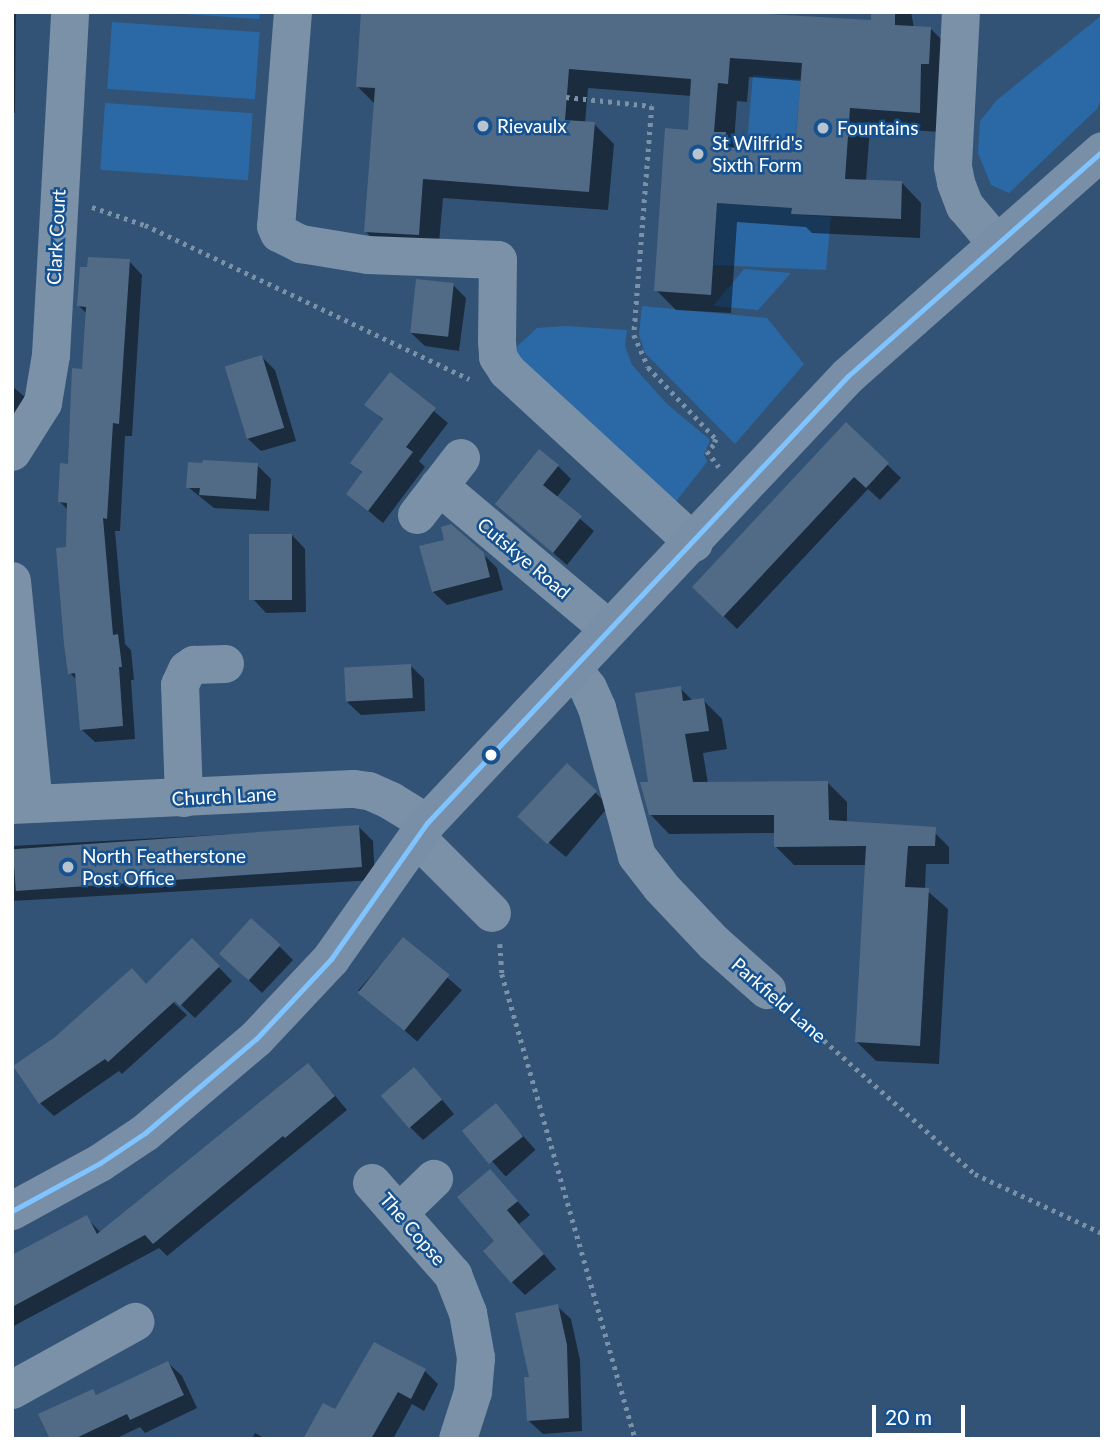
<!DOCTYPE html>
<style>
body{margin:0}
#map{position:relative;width:1114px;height:1451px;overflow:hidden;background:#325375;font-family:Lato,sans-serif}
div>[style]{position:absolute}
.green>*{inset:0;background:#2b69a6;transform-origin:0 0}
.shadow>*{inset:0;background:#0007;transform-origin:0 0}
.building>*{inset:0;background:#516b86;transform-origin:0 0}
.path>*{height:4.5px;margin-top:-2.25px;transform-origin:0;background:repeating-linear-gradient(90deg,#7a91a8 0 3.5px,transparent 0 8.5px)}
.minor>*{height:38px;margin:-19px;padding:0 19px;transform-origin:19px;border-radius:19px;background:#7a91a8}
.major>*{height:38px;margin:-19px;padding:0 19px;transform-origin:19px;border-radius:19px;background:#798fa7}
.bus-1>*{height:5px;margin:-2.5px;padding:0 2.5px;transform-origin:2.5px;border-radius:2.5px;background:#80c4ff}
.dots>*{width:19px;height:19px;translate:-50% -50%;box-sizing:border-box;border:4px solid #175290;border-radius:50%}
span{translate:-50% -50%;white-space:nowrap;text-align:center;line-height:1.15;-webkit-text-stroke:5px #175290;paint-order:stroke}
.poi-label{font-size:19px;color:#fff}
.left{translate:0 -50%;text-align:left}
.street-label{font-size:19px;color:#fff}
.frame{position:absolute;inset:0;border:14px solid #fff;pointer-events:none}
.scale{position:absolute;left:872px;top:1405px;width:93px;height:32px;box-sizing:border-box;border:4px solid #fff;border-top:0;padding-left:9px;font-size:21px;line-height:24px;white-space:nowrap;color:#fff;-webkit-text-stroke:5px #175290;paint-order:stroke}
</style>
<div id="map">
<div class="green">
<div style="clip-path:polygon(154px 12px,260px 12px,259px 19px)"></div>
<div style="clip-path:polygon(1102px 15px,1102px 96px,1097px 109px,1009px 193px,991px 185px,978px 153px,980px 121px,997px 100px)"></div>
<div style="left:112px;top:22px;width:148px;height:67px;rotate:4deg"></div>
<div style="left:753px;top:75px;width:48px;height:67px;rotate:5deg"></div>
<div style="left:105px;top:103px;width:148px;height:67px;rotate:4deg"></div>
<div style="clip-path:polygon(717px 203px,792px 208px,791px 214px,831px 217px,826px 270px,714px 265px)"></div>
<div style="clip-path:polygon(744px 269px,791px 273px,758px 310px,713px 306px)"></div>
<div style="clip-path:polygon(642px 306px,767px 318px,804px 364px,735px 444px,645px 353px,639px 335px)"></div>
<div style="clip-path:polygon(566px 326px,627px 330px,625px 346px,632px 365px,667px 404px,710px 440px,704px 454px,707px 462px,667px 513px,507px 356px,537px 328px)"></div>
</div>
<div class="shadow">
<div style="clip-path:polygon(12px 12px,16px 12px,15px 113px,12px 113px)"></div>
<div style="clip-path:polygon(evenodd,873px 12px,911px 12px,914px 28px,930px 28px,950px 48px,939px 132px,870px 127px,866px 181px,902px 183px,921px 203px,920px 238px,812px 233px,806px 227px,737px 222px,731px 313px,676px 310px,656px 290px,689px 132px,692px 96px,588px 88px,585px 123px,594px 124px,614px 144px,608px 210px,443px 198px,438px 254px,385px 251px,365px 231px,375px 104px,357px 86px,872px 22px,873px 12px,749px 77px,803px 81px,797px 154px,741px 150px,734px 143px,737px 101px,747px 102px,749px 77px)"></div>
<div style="clip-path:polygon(129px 261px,142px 275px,132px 436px,125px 436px,120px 531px,115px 531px,125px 644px,131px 650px,134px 680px,131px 680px,135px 739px,95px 742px,81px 729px,77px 680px,70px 673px,69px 511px,60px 502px,69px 466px,84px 371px,87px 314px,79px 306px)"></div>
<div style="clip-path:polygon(453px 285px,466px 298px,459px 351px,425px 346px,411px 333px)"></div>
<div style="clip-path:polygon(262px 357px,275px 370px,296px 441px,261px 451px,247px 438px)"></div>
<div style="clip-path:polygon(390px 374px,448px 423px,419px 461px,425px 467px,383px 523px,348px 494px,363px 474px,352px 463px,384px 421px,367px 405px)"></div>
<div style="clip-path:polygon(12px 386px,35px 406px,12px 428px)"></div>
<div style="clip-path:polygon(846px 425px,901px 478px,880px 500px,868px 489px,737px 629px,694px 587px)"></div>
<div style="clip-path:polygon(257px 465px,271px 479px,269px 511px,214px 508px,188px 487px)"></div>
<div style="clip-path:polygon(558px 466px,571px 479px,556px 498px,594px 531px,567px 565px,497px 504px)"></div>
<div style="clip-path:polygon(292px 535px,305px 549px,306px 612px,266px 613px,253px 599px)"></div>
<div style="clip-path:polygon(483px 554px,497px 568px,503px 590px,447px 605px,433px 592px)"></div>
<div style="clip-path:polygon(410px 665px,424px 679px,425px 711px,361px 715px,347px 702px)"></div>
<div style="clip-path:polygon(680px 688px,693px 701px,703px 700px,722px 719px,727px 749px,703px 753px,708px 784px,828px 783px,847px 802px,847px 823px,930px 828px,949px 847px,949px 864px,926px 864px,925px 889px,948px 909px,939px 1064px,876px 1061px,857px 1042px,867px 865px,794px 865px,775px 846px,775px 833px,669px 834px,650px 814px,650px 784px)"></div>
<div style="clip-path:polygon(568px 766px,609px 806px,566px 857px,536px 832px)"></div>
<div style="clip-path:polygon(359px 827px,373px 841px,375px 880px,12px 901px,12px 846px)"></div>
<div style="left:403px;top:939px;width:78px;height:68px;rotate:41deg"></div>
<div style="clip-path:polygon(192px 940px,232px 981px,195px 1018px,175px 999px,173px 1002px,187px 1015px,122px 1074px,119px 1071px,54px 1116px,40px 1103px)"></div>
<div style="clip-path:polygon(279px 946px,293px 960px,262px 993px,234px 966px)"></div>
<div style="clip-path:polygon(321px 1079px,347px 1110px,167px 1256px,159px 1248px,12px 1327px,12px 1257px,86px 1217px,101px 1233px)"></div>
<div style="clip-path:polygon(428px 1083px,454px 1114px,423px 1140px,410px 1127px)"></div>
<div style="left:496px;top:1106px;width:59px;height:40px;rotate:48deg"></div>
<div style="clip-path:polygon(490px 1171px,530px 1215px,519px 1224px,556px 1269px,525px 1295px,512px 1282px,497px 1241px)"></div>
<div style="clip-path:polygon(557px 1306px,571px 1319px,580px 1360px,582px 1431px,543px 1434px,529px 1421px,531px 1379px)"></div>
<div style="clip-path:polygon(168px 1363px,182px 1376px,197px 1408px,145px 1433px,140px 1427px,115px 1439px,52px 1439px,92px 1391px,98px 1396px)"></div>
<div style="clip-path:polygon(425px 1371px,438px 1384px,424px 1411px,412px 1404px,393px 1439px,319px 1439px,336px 1412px)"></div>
<div style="clip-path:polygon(255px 1433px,266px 1439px,252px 1439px)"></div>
</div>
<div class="building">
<div style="clip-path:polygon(evenodd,361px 12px,733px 12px,871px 20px,871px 12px,895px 12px,895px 25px,931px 27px,929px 64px,921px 64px,920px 113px,850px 108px,845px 179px,902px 181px,901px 219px,791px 214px,792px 208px,717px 203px,711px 295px,654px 291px,665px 128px,688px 130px,691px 79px,569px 69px,565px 120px,595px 122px,589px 192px,423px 179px,419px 235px,364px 232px,375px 88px,356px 87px,361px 12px,730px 58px,802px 63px,795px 152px,725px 147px,726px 132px,714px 132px,718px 83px,728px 84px,730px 58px)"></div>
<div style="clip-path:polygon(88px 257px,130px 259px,119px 424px,113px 423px,107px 519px,103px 518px,113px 635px,118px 634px,122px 667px,119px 667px,123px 726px,80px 730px,75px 673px,68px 674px,64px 644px,56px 548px,66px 547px,67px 503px,58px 502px,60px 463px,68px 464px,72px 368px,82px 369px,86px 307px,77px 306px,80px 267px,87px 267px)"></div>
<div style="left:416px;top:279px;width:38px;height:54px;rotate:6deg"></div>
<div style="left:262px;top:355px;width:76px;height:39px;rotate:73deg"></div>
<div style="clip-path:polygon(390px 372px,436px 408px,406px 447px,413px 452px,368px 511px,346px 494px,362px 472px,350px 463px,383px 419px,364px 405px)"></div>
<div style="clip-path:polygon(846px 422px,889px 463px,866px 488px,854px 477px,723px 617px,692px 587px)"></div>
<div style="clip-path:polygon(539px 449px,559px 465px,543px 485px,582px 516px,553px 553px,495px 504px)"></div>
<div style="clip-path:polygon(203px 460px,258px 463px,256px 499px,199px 495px,200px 488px,186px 488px,188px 462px,202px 463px)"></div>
<div style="clip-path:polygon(451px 524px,484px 553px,490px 577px,432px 592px,419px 546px,444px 540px,441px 527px)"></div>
<div style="left:249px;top:534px;width:43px;height:66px"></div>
<div style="left:411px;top:664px;width:34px;height:67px;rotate:87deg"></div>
<div style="clip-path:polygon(681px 686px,683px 701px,704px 698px,709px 731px,685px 734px,693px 782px,828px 781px,829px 820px,936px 827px,935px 846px,908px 846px,905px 887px,929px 888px,920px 1046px,855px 1042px,866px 846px,774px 847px,774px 815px,649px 815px,640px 782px,648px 782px,635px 693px)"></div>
<div style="left:567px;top:763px;width:41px;height:73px;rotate:43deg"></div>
<div style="left:359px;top:825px;width:42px;height:347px;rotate:86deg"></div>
<div style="left:251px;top:918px;width:40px;height:48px;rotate:42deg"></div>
<div style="left:403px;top:937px;width:60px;height:72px;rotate:39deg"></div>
<div style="clip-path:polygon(192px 938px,220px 966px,180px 1006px,175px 1001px,108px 1062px,105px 1059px,39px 1104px,13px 1066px,55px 1037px,132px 968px,146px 984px)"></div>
<div style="clip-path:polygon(308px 1063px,335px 1096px,285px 1138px,283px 1136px,153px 1244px,145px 1235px,12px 1307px,12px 1255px,87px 1215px,97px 1234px)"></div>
<div style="left:414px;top:1067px;width:43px;height:44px;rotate:49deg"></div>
<div style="left:496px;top:1103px;width:43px;height:44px;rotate:51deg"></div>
<div style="clip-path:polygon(490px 1169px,518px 1201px,507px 1210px,544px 1254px,511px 1283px,483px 1251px,494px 1241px,457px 1197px)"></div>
<div style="clip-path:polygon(558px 1304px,567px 1345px,569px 1418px,527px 1421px,524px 1377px,529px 1377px,515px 1313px)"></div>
<div style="clip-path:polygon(374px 1342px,426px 1369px,411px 1399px,398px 1392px,371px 1439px,303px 1439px,323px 1403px,335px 1409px)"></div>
<div style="clip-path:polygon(168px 1361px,184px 1395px,130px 1420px,127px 1414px,74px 1439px,50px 1439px,38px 1414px,93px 1389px,96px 1395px)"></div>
</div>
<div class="path">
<div style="left:566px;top:97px;width:86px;rotate:6deg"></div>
<div style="left:652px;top:106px;width:230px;rotate:94.5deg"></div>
<div style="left:634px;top:335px;width:35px;rotate:66deg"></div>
<div style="left:648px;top:367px;width:99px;rotate:46.6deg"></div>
<div style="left:716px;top:439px;width:6px;rotate:108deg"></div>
<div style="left:714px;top:445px;width:9px;rotate:139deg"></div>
<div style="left:707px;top:451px;width:20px;rotate:53deg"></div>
<div style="left:92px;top:207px;width:56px;rotate:18.8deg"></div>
<div style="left:145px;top:225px;width:359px;rotate:25.4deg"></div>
<div style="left:500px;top:944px;width:30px;rotate:86deg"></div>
<div style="left:502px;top:974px;width:484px;rotate:74deg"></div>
<div style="left:792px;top:1012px;width:244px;rotate:41.5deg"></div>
<div style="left:975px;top:1174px;width:140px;rotate:24.9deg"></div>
</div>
<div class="minor">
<div style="left:293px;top:12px;width:215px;rotate:94.5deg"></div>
<div style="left:276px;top:226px;width:8px;rotate:67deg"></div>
<div style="left:279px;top:233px;width:25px;rotate:27deg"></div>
<div style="left:301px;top:244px;width:68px;rotate:9.3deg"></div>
<div style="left:368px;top:255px;width:130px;rotate:2.2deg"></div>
<div style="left:498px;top:260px;width:81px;rotate:90.7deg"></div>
<div style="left:497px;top:341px;width:16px;rotate:86deg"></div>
<div style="left:498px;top:357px;width:17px;rotate:57deg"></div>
<div style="left:507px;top:371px;width:254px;rotate:42.6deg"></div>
<div style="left:961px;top:12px;width:155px;rotate:93deg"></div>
<div style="left:953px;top:167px;width:16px;rotate:79deg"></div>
<div style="left:956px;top:183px;width:25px;rotate:69deg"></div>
<div style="left:965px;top:206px;width:50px;rotate:49.9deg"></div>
<div style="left:12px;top:452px;width:58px;rotate:-57.7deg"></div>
<div style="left:43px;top:403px;width:49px;rotate:-80.5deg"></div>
<div style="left:51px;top:355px;width:344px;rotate:-86.8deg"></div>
<div style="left:439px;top:486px;width:222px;rotate:40.1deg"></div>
<div style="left:417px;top:515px;width:72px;rotate:-52.3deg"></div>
<div style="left:12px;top:581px;width:224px;rotate:84.4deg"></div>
<div style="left:573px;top:669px;width:24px;rotate:52deg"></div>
<div style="left:588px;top:688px;width:22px;rotate:66deg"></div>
<div style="left:597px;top:708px;width:153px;rotate:74.9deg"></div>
<div style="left:637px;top:856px;width:39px;rotate:52deg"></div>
<div style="left:661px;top:887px;width:77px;rotate:46.6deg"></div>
<div style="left:714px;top:943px;width:71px;rotate:41.6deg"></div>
<div style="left:184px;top:798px;width:113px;rotate:-92deg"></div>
<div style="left:180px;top:685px;width:17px;rotate:-65deg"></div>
<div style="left:187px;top:670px;width:9px;rotate:-36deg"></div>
<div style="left:194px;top:665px;width:31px;rotate:-2deg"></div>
<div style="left:12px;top:805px;width:342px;rotate:-2.7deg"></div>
<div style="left:354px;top:789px;width:15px;rotate:8deg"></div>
<div style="left:369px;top:791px;width:24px;rotate:24deg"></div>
<div style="left:391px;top:801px;width:42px;rotate:31.4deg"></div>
<div style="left:417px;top:838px;width:106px;rotate:45deg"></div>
<div style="left:372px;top:1183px;width:123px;rotate:48.6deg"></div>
<div style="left:453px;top:1275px;width:41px;rotate:68.5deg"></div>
<div style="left:468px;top:1313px;width:46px;rotate:79.9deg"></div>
<div style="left:476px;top:1358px;width:34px;rotate:95deg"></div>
<div style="left:473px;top:1392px;width:49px;rotate:107.7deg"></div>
<div style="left:399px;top:1213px;width:49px;rotate:-44.2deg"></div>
<div style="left:12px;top:1390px;width:141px;rotate:-28.9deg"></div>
</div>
<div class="major">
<div style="left:12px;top:1211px;width:100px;rotate:-28.6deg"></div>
<div style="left:100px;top:1163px;width:54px;rotate:-33.7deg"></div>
<div style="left:145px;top:1133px;width:145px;rotate:-40.3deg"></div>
<div style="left:256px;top:1039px;width:110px;rotate:-46.8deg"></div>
<div style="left:331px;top:959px;width:166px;rotate:-54.8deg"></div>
<div style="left:427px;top:823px;width:614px;rotate:-46.72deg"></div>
<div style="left:848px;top:376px;width:339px;rotate:-41.5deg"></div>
</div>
<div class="bus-1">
<div style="left:12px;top:1211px;width:100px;rotate:-28.6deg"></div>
<div style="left:100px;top:1163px;width:54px;rotate:-33.7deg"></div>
<div style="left:145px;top:1133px;width:145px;rotate:-40.3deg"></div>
<div style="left:256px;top:1039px;width:110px;rotate:-46.8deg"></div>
<div style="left:331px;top:959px;width:166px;rotate:-54.8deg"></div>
<div style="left:427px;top:823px;width:614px;rotate:-46.72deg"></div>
<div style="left:848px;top:376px;width:339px;rotate:-41.5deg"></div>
</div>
<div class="dots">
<div style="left:483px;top:126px;background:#b7c3cf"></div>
<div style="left:823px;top:128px;background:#b7c3cf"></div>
<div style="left:698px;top:154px;background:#b7c3cf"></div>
<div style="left:491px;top:755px;background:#fff"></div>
<div style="left:68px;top:867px;background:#b7c3cf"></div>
</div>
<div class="poi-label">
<span class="left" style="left:497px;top:126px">Rievaulx</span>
<span class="left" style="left:837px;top:128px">Fountains</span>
<span class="left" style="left:712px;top:154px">St Wilfrid's<br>Sixth Form</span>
<span class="left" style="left:82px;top:867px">North Featherstone<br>Post Office</span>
</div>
<div class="street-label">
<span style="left:56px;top:237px;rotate:-87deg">Clark Court</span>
<span style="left:524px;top:558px;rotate:40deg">Cutskye Road</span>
<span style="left:224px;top:796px;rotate:-3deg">Church Lane</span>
<span style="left:779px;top:1000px;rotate:41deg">Parkfield Lane</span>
<span style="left:413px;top:1229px;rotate:49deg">The Copse</span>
</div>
<div class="frame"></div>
<div class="scale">20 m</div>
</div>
